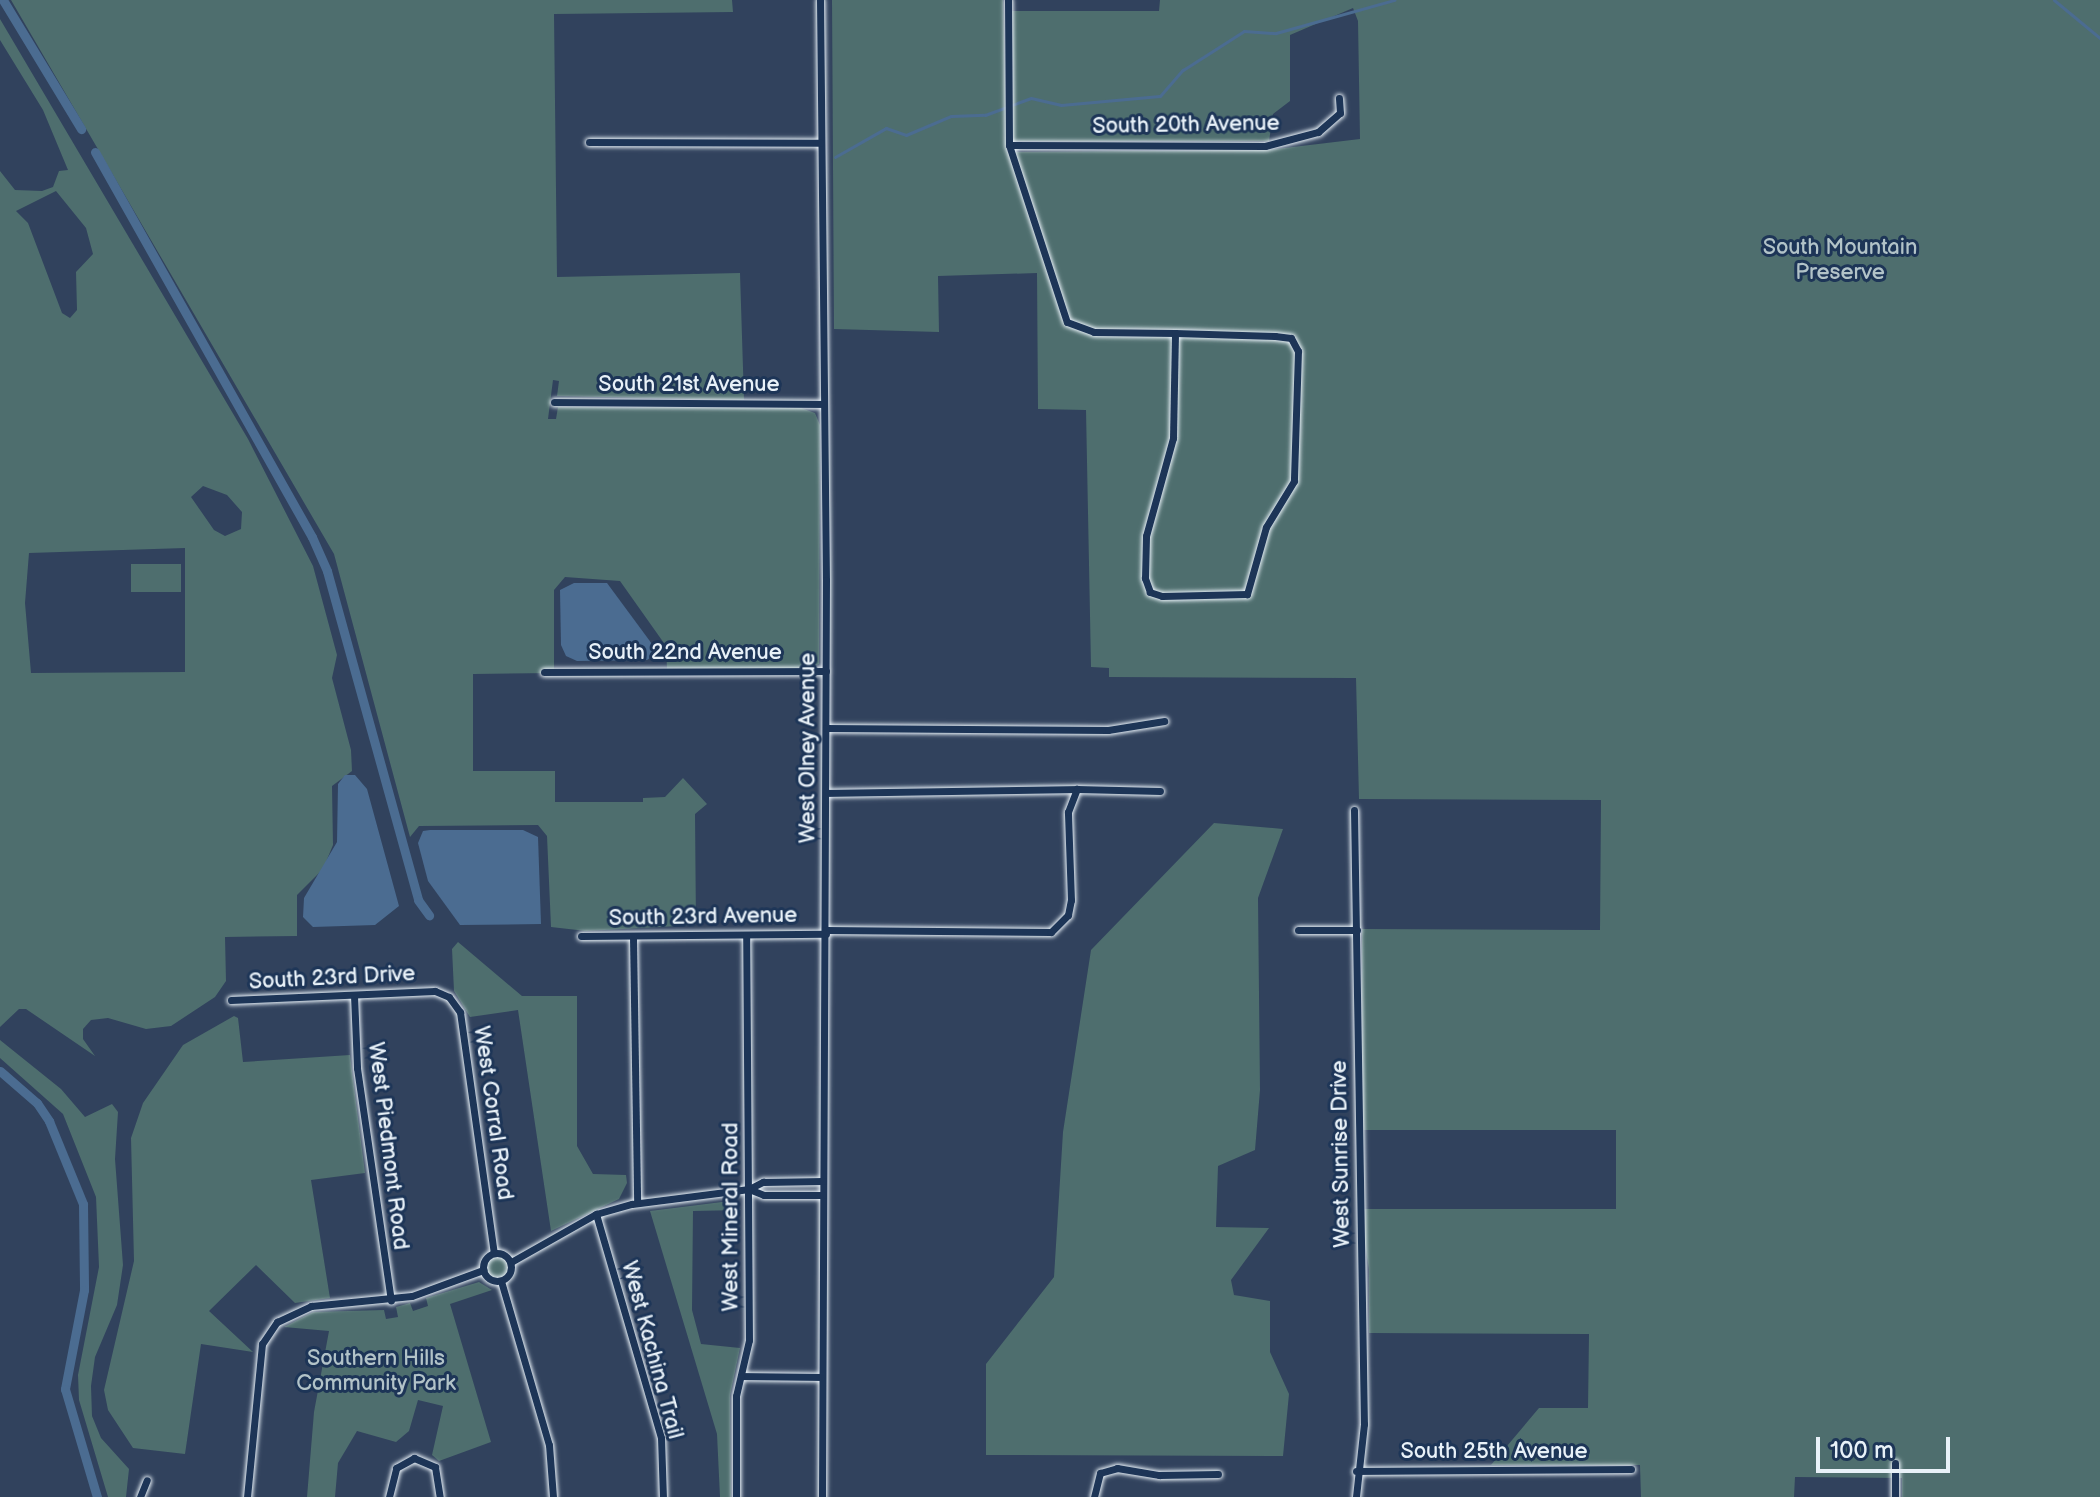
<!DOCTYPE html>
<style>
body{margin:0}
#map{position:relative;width:2100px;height:1497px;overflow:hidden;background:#31425d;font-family:"Balsamiq Sans",sans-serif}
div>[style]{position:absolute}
.green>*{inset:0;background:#4e6e6e;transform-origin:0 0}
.round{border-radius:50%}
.water>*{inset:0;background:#4b6c91}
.stream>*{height:3px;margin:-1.5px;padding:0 1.5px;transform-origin:1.5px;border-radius:1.5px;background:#4b6c91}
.canal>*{height:9px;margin:-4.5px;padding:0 4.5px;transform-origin:4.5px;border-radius:4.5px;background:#4b6c91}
.roads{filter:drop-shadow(0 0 2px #e8f1f8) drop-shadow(0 0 2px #e8f1f8)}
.street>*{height:7px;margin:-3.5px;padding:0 3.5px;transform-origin:3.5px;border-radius:3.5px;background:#1d3557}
.street>.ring{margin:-3.5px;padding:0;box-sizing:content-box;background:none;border:7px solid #1d3557;border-radius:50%}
span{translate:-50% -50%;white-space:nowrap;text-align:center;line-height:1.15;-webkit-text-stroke:6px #1d3557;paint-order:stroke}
.street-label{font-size:22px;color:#e8f1f8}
.park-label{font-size:22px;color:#b2c3c8}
.scale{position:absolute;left:1816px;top:1437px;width:134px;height:36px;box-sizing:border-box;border:4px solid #e8f1f8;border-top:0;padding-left:10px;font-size:24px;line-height:28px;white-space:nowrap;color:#e8f1f8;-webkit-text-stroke:6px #1d3557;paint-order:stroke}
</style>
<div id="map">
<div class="green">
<div style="clip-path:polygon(11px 0,732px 0,733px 12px,554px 14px,557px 277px,740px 273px,744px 400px,557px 396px,559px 381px,553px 380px,548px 419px,556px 419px,558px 407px,801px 408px,815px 413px,820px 425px,819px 664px,808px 669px,667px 669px,666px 646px,620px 581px,565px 577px,554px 590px,554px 673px,473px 674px,473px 771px,555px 771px,555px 802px,643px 802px,643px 798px,665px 797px,683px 778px,707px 804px,695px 814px,696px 925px,586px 931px,551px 927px,547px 836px,538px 825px,419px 826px,410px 837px,334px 554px)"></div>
<div style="clip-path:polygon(832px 0,1003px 0,1007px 152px,1268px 150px,1360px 139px,1358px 21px,1353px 8px,1290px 35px,1290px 101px,1273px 114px,1269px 141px,1013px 141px,1012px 11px,1159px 11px,1160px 0,2100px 0,2100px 1497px,1902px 1497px,1902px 1478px,1795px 1477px,1794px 1497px,1641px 1497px,1640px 1465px,1491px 1465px,1539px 1408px,1588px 1408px,1589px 1334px,1369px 1333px,1369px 1269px,1359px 1209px,1616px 1209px,1616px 1130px,1361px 1130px,1362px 929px,1600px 930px,1601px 800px,1359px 799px,1356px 678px,1109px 677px,1109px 668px,1091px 667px,1086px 410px,1038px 409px,1037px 273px,938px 276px,939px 332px,834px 329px)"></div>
<div style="clip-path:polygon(evenodd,0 19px,248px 439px,313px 566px,337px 655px,332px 678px,351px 750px,352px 771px,332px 786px,333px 845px,323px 869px,297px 895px,297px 936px,225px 937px,226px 981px,215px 997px,171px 1026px,146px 1029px,108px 1018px,91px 1020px,83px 1029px,83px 1039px,95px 1056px,26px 1009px,19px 1009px,0 1027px,0 171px,15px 190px,42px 191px,53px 187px,59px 171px,68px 170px,43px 110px,0 40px,0 19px,56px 191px,86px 228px,93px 254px,76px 272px,77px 310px,70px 318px,62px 313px,28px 223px,16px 211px,56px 191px,0 19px,203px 486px,227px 495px,242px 512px,241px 529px,225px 536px,214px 530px,191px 497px,203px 486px,0 19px,185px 548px,185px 672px,31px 673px,25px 603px,29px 553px,185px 548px)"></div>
<div style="left:131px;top:564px;width:50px;height:28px"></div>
<div style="clip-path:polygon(1214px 823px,1283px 829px,1258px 898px,1260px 1090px,1255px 1150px,1218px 1166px,1216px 1227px,1269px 1228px,1231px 1280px,1234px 1295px,1270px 1301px,1270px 1352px,1289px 1394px,1283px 1456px,986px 1455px,986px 1364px,1054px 1277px,1063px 1132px,1091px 950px)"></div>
<div style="clip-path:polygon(458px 942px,522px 996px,577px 996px,577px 1146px,593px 1174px,626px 1175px,627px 1183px,619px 1199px,551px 1231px,518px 1010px,470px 1017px,454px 991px,452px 949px)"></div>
<div style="clip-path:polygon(234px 1016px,238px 1018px,243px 1062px,350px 1055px,365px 1173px,311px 1180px,330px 1298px,295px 1303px,256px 1265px,209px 1311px,253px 1352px,201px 1344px,185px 1454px,133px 1448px,108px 1410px,104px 1390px,134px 1261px,131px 1138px,143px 1103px,183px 1045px)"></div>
<div style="clip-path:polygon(0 1040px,61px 1089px,85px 1117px,112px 1104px,118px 1112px,115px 1159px,123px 1265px,117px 1305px,95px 1357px,91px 1386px,92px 1416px,101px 1438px,129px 1469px,126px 1497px,108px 1497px,79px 1400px,78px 1375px,99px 1267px,96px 1197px,63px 1114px,0 1058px)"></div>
<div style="clip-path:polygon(730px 1201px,741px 1210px,693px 1211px,692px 1310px,701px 1344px,740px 1348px,730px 1396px,731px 1497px,720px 1497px,717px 1434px,650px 1211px)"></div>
<div class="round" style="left:483px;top:1253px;width:28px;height:28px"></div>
<div style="clip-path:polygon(479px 1282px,492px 1290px,450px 1304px,491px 1442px,439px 1461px,432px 1455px,443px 1406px,418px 1400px,409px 1431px,396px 1442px,357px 1431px,338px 1463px,335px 1497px,307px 1497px,314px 1412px,329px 1331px,284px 1327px,313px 1312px,384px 1310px,386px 1319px,398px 1317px,396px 1307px,410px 1303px,413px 1311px,428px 1306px,426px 1298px)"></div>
</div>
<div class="water">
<div style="clip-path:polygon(607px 583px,652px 644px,655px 655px,647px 660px,577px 661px,566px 656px,561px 645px,560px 590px,574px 583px)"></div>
<div style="clip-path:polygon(345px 775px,355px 775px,367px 789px,399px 906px,375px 925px,313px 927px,303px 917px,304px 898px,337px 842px,338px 784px)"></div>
<div style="clip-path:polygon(430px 830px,523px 830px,538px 837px,541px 924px,460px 925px,428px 881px,418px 843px,423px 831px)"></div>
</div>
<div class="stream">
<div style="left:2054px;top:0;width:60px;rotate:39.6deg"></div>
<div style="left:835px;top:157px;width:59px;rotate:-29.6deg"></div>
<div style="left:886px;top:128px;width:21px;rotate:19deg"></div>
<div style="left:906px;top:135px;width:49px;rotate:-22.9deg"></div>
<div style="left:951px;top:116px;width:34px;rotate:-2deg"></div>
<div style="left:985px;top:115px;width:49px;rotate:-20.3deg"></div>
<div style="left:1031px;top:98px;width:31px;rotate:13deg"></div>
<div style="left:1061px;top:105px;width:99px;rotate:-5.2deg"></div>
<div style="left:1160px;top:96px;width:35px;rotate:-49deg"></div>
<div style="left:1183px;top:70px;width:72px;rotate:-32.6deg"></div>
<div style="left:1244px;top:31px;width:32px;rotate:4deg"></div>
<div style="left:1276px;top:33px;width:123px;rotate:-15.6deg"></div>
</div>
<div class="canal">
<div style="left:3px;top:0;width:151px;rotate:58.8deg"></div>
<div style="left:95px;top:152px;width:442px;rotate:60.6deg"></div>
<div style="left:312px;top:537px;width:37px;rotate:66deg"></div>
<div style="left:327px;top:571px;width:341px;rotate:74.5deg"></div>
<div style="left:418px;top:900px;width:19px;rotate:54deg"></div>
<div style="left:0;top:1071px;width:49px;rotate:40.9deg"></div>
<div style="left:37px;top:1103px;width:22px;rotate:56deg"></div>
<div style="left:49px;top:1121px;width:90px;rotate:67.7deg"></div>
<div style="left:83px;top:1204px;width:86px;rotate:89.3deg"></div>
<div style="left:84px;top:1290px;width:101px;rotate:100.9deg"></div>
<div style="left:65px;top:1389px;width:113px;rotate:73.5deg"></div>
</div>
<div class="roads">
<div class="street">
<div style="left:820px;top:0;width:580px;rotate:89.41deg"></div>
<div style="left:826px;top:580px;width:917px;rotate:90.25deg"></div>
<div style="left:1008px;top:0;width:145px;rotate:89.6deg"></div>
<div style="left:1009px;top:145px;width:186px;rotate:71.9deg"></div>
<div style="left:1067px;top:322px;width:29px;rotate:20deg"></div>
<div style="left:1094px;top:332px;width:81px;rotate:0.7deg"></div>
<div style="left:1175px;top:333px;width:100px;rotate:1.7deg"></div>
<div style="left:1275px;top:336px;width:16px;rotate:7deg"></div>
<div style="left:1291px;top:338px;width:15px;rotate:62deg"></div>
<div style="left:1298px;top:351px;width:130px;rotate:91.8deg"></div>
<div style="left:1294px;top:481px;width:54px;rotate:121.3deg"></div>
<div style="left:1266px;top:527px;width:70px;rotate:105.8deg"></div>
<div style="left:1247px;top:594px;width:85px;rotate:178.7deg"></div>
<div style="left:1162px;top:596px;width:13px;rotate:-162deg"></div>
<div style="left:1150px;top:592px;width:15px;rotate:-110deg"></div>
<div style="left:1145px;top:578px;width:42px;rotate:-88.6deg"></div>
<div style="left:1146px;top:536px;width:102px;rotate:-74.6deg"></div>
<div style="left:1173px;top:438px;width:105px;rotate:-88.9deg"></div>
<div style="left:589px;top:142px;width:231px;rotate:0.2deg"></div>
<div style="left:1009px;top:145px;width:256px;rotate:0.2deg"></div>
<div style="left:1265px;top:146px;width:55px;rotate:-14.8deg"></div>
<div style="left:1318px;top:132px;width:29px;rotate:-41deg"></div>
<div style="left:1340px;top:113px;width:15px;rotate:-94deg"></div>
<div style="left:554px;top:402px;width:270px;rotate:0.4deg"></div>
<div style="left:544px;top:672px;width:282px;rotate:-0.2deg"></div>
<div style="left:826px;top:728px;width:282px;rotate:0.4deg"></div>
<div style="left:1108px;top:730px;width:57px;rotate:-9.1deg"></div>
<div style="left:826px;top:793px;width:251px;rotate:-0.9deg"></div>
<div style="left:1354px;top:810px;width:614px;rotate:89.07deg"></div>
<div style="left:1364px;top:1424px;width:73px;rotate:96.3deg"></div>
<div style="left:826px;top:930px;width:225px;rotate:0.5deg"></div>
<div style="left:1051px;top:932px;width:24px;rotate:-45deg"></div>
<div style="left:1068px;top:915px;width:15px;rotate:-79deg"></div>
<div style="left:1071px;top:900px;width:88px;rotate:-92deg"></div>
<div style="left:1068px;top:812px;width:25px;rotate:-69deg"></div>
<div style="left:1077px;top:789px;width:83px;rotate:1.4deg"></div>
<div style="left:1298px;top:930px;width:59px"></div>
<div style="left:581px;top:936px;width:245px;rotate:-0.5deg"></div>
<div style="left:633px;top:937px;width:266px;rotate:89.1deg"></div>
<div style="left:354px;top:995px;width:73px;rotate:87.6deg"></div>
<div style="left:357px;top:1068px;width:235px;rotate:81.7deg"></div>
<div style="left:231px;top:1000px;width:204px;rotate:-2.5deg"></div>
<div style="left:435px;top:991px;width:15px;rotate:23deg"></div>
<div style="left:449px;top:997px;width:19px;rotate:54deg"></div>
<div style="left:460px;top:1012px;width:243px;rotate:82deg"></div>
<div style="left:749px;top:1189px;width:16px;rotate:22deg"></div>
<div style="left:764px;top:1195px;width:59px"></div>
<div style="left:596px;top:1214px;width:233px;rotate:73.8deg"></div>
<div style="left:661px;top:1438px;width:59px;rotate:88.1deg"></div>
<div class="ring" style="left:483px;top:1253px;width:21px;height:21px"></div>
<div style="left:511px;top:1262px;width:98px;rotate:-29.5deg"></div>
<div style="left:596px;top:1214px;width:37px;rotate:-16deg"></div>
<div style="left:632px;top:1204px;width:118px;rotate:-7.3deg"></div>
<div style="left:749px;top:1189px;width:16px;rotate:-27deg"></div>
<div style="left:763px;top:1182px;width:60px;rotate:-1deg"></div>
<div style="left:501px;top:1281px;width:171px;rotate:73.7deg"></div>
<div style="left:549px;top:1445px;width:52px;rotate:85.6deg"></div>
<div style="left:741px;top:1376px;width:80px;rotate:0.7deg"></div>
<div style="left:1356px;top:1471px;width:275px;rotate:-0.4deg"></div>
<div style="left:140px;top:1497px;width:18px;rotate:-68deg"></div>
<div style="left:247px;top:1497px;width:154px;rotate:-84.4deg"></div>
<div style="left:262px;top:1344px;width:27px;rotate:-56deg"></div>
<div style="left:277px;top:1322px;width:38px;rotate:-25deg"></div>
<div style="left:311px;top:1306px;width:101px;rotate:-5.7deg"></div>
<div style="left:412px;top:1296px;width:76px;rotate:-20.1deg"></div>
<div style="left:389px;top:1497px;width:30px;rotate:-76deg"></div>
<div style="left:396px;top:1468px;width:21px;rotate:-29deg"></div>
<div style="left:414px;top:1458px;width:23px;rotate:23deg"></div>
<div style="left:435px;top:1467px;width:30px;rotate:81deg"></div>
<div style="left:736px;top:1497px;width:101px;rotate:-90deg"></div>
<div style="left:736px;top:1396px;width:57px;rotate:-76.9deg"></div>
<div style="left:749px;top:1340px;width:404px;rotate:-90.4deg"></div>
<div style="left:1094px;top:1497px;width:25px;rotate:-76deg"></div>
<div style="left:1100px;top:1473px;width:18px;rotate:-16deg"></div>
<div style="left:1117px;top:1468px;width:43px;rotate:9.5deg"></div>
<div style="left:1159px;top:1475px;width:59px;rotate:-1deg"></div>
<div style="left:1895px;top:1497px;width:34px;rotate:-90deg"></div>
</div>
</div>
<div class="street-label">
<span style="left:1186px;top:125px;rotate:-1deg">South 20th Avenue</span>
<span style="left:689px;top:385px">South 21st Avenue</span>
<span style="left:685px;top:653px">South 22nd Avenue</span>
<span style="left:808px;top:748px;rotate:-90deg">West Olney Avenue</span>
<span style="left:703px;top:917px;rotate:-1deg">South 23rd Avenue</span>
<span style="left:332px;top:978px;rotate:-3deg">South 23rd Drive</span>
<span style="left:493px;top:1113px;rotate:82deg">West Corral Road</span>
<span style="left:388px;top:1146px;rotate:83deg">West Piedmont Road</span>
<span style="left:1341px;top:1154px;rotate:-91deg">West Sunrise Drive</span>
<span style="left:731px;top:1217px;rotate:-90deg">West Mineral Road</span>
<span style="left:652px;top:1350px;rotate:75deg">West Kachina Trail</span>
<span style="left:1494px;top:1452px">South 25th Avenue</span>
</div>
<div class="park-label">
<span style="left:1840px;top:260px">South Mountain<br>Preserve</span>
<span style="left:376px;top:1371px">Southern Hills<br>Community Park</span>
</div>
<div class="scale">100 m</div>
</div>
